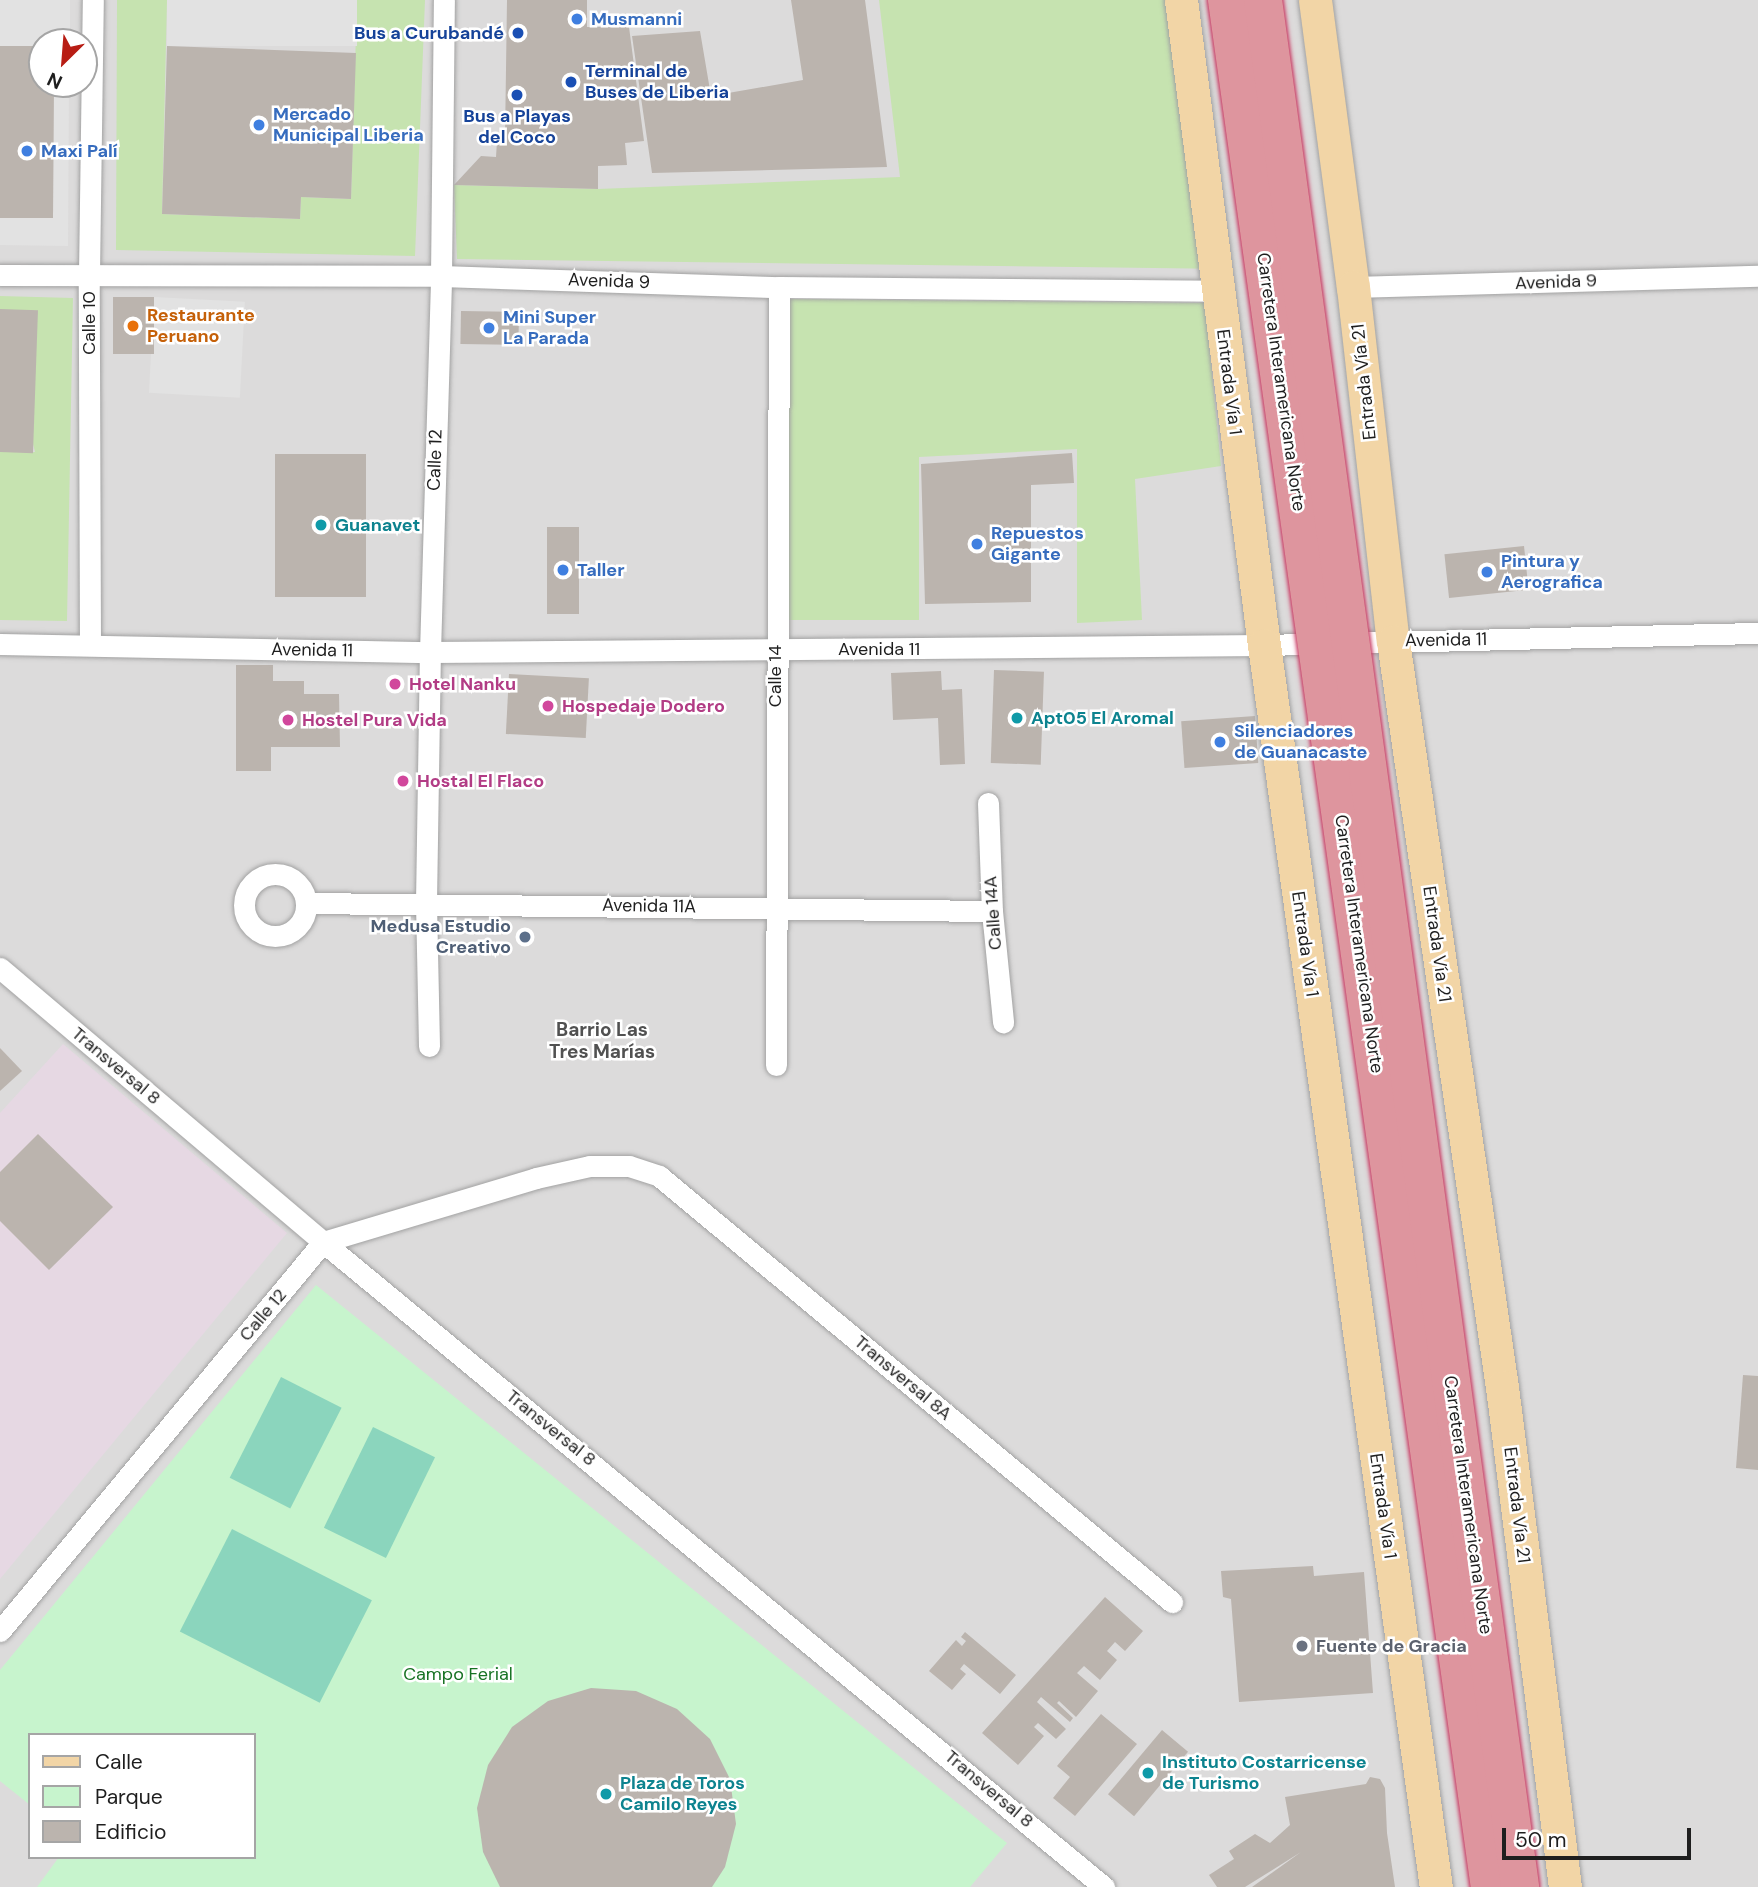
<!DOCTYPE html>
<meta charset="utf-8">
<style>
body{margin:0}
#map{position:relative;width:1758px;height:1887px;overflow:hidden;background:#eeece5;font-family:"DM Sans",sans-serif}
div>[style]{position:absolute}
.residential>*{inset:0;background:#dcdbdb}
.industrial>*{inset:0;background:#e6d8e3}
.grass>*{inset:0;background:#c6e3b0}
.park>*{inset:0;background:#c7f4cd}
.pitch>*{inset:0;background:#8bd5bd;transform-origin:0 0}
.parking>*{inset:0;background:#e2e2e2;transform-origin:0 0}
.building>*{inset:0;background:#bbb4ae;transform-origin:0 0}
.roads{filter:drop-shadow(0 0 2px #a2a2a2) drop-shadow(0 0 2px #a2a2a2)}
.street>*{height:21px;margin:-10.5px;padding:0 10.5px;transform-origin:10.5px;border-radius:10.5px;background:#fff}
.street>.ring{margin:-10.5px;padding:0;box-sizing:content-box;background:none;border:21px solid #fff;border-radius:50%}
.primary>*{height:33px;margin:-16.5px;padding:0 16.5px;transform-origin:16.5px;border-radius:16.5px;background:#f2d5a6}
.bridges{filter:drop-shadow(0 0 2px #c83660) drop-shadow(0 0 2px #c83660)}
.highway-bridge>*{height:38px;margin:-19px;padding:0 19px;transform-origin:19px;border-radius:19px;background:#de959e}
.dots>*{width:19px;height:19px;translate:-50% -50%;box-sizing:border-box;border:4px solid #fff;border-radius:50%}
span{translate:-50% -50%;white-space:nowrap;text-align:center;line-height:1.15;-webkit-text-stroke:5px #fff;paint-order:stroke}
.shop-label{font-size:18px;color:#366cbe;font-weight:700}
.left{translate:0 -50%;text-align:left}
.transit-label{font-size:18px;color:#164399;font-weight:700}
.right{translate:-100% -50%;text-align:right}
.street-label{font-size:18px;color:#1e1e1e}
.food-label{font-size:18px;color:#c56008;font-weight:700}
.culture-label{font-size:18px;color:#0d838f;font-weight:700}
.hotel-label{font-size:18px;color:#b23c85;font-weight:700}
.service-label{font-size:18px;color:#4e5e75;font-weight:700}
.worship-label{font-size:18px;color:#5b616d;font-weight:700}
.park-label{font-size:18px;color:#177223}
.neighbourhood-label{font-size:19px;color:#515151;font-weight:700}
.legend{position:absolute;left:28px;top:1733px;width:228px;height:126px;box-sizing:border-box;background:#fff;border:2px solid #a5a5a5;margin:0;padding:9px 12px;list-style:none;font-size:21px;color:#1e1e1e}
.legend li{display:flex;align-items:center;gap:14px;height:35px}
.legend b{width:35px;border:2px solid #a5a5a5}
.north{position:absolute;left:28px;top:28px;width:70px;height:70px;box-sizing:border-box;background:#fff;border:2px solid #a5a5a5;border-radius:50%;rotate:205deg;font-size:19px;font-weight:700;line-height:28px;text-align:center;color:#1e1e1e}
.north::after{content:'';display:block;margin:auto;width:24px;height:32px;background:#b81d14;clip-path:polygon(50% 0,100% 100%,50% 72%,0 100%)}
.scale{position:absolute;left:1502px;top:1828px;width:189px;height:32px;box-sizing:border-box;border:4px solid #1e1e1e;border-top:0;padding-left:9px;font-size:21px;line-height:24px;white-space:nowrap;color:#1e1e1e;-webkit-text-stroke:5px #fff;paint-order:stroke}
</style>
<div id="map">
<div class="residential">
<div style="clip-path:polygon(evenodd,0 0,1758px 0,1758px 1887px,0 1887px,0 0,42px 42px,84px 42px,84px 84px,42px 84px,42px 42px,0 0,30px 1735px,254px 1735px,254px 1857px,30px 1857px,30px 1735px)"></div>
</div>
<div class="industrial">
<div style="clip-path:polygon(63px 1044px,287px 1233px,0 1579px,0 1113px)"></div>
</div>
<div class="grass">
<div style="clip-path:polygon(117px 0,167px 0,162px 214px,300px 219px,301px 197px,351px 199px,357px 0,425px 0,415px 256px,116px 250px)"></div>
<div style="clip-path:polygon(879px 0,1189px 0,1232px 269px,457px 259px,454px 185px,598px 189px,900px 177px)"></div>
<div style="clip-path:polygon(0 296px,73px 298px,67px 621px,0 620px,0 452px,35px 452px,0 309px)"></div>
<div style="clip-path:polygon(789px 299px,1205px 303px,1221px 466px,1135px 479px,1142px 620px,1077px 623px,1077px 449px,919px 457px,919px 620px,787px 620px)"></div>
</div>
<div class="park">
<div style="clip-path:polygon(316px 1285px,1007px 1843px,970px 1887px,37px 1887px,59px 1857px,254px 1857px,254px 1735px,30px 1735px,30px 1805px,0 1781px,0 1670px)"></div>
</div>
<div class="pitch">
<div style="left:281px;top:1377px;width:68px;height:113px;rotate:27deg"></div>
<div style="left:373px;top:1427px;width:69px;height:112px;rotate:26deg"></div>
<div style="left:232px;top:1529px;width:157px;height:115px;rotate:27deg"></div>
</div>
<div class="parking">
<div style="clip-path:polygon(0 0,70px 0,70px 42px,42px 42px,42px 46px,0 46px)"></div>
<div style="left:167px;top:0;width:190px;height:46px"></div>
<div style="clip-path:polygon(54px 84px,69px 84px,68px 246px,0 245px,0 218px,53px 218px)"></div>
<div style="left:154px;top:297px;width:91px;height:96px;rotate:3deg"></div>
</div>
<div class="building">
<div style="clip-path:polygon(507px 0,587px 0,587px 27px,629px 27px,644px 141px,625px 143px,627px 165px,598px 166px,598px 189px,454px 185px,481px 156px,496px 157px,497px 141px,505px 137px)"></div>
<div style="clip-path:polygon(791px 0,865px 0,887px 167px,652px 173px,632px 36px,700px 31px,711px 96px,803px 80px)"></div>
<div style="clip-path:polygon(0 46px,42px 46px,42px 84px,54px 84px,53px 218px,0 218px)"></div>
<div style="clip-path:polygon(167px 46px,356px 53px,351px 199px,301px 197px,300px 219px,162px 214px)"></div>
<div style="left:113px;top:297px;width:41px;height:57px"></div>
<div style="left:0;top:309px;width:38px;height:143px;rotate:2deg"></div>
<div style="left:461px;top:311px;width:58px;height:33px;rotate:1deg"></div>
<div style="clip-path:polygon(1072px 453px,1074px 483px,1031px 485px,1031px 602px,925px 604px,921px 464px)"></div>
<div style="left:275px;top:454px;width:91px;height:143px"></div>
<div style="left:547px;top:527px;width:32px;height:87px"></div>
<div style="left:1524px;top:546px;width:44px;height:80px;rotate:84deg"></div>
<div style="clip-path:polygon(236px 665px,273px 665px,273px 681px,304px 681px,304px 694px,339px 694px,340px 747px,271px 747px,271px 771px,236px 771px)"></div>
<div style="left:994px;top:670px;width:50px;height:93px;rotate:2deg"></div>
<div style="clip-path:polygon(941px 671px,942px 690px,962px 689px,965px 764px,940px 765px,938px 718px,893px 720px,891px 673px)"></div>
<div style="left:509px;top:674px;width:80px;height:60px;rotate:3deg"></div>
<div style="left:1255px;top:716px;width:47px;height:74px;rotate:86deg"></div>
<div style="clip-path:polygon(0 1048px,22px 1071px,0 1091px)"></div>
<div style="clip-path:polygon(38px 1134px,113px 1207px,49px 1270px,0 1221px,0 1172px)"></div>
<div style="clip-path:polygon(1743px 1375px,1758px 1376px,1758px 1470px,1736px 1468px)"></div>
<div style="clip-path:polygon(1313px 1566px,1314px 1576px,1364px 1572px,1373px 1693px,1239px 1702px,1231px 1599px,1223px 1597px,1221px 1571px)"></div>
<div style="clip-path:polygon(1105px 1597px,1143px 1631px,1125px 1651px,1115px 1642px,1107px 1651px,1117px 1660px,1100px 1680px,1084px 1666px,1077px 1673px,1098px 1691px,1076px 1717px,1059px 1701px,1057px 1703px,1073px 1718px,1070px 1722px,1041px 1697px,1037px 1702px,1066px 1729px,1056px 1739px,1038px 1723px,1034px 1727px,1044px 1736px,1018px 1765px,982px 1733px)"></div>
<div style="clip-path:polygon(965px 1632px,1016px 1675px,1000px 1694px,964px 1664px,960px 1669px,966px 1674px,952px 1690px,929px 1671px,956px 1640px,962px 1646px,966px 1641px,961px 1637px)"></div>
<div style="clip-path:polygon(591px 1688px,636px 1691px,677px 1709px,710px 1739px,730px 1779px,736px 1824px,725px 1867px,712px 1887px,500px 1887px,483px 1852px,477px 1808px,488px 1765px,512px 1727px,548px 1701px)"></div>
<div style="clip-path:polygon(1101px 1714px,1137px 1744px,1075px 1816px,1053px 1798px,1070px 1777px,1057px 1766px)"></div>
<div style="left:1162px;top:1730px;width:34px;height:84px;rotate:40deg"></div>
<div style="clip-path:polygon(1370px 1777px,1380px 1779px,1385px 1788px,1387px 1833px,1395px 1887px,1252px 1887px,1301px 1852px,1245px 1887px,1217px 1887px,1209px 1875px,1234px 1859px,1229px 1851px,1255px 1834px,1270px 1843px,1290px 1825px,1285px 1797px,1366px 1784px)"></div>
</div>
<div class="roads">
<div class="street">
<div style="left:0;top:275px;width:441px;rotate:0.1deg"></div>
<div style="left:441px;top:276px;width:338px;rotate:1.9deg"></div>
<div style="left:779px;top:287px;width:438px;rotate:0.5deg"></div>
<div style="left:1353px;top:287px;width:405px;rotate:-1.6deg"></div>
<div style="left:0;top:644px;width:430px;rotate:1.1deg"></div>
<div style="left:430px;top:652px;width:834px;rotate:-0.48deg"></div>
<div style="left:1264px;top:645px;width:494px;rotate:-1.4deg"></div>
<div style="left:90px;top:645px;width:371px;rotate:-90.2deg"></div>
<div style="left:89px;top:274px;width:274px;rotate:-89.2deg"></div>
<div style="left:988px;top:803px;width:108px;rotate:87.9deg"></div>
<div style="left:992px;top:911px;width:112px;rotate:84.3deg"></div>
<div class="ring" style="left:244px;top:874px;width:41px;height:41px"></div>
<div style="left:307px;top:903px;width:685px;rotate:0.67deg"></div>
<div style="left:0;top:968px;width:424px;rotate:40.3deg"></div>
<div style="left:323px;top:1242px;width:1013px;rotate:39.55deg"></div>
<div style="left:429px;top:1046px;width:143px;rotate:-91.2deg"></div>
<div style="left:426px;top:903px;width:251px;rotate:-89.1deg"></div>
<div style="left:430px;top:652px;width:376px;rotate:-88.3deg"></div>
<div style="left:441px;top:276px;width:276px;rotate:-89.4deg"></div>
<div style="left:776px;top:1065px;width:778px;rotate:-89.78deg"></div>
<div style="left:0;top:1631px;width:506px;rotate:-50.3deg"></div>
<div style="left:323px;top:1242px;width:222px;rotate:-16.7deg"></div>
<div style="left:536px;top:1178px;width:55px;rotate:-12.5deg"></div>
<div style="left:590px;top:1166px;width:39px"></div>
<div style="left:629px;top:1166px;width:32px;rotate:18deg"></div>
<div style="left:659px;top:1176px;width:667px;rotate:39.71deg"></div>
</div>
<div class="primary">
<div style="left:1181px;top:0;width:650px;rotate:82.67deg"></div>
<div style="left:1264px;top:645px;width:1254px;rotate:82.12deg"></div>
<div style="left:1315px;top:0;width:290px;rotate:82.5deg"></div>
<div style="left:1353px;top:287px;width:356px;rotate:83.6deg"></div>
<div style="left:1393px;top:641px;width:754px;rotate:81.69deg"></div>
<div style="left:1502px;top:1387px;width:504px;rotate:82.82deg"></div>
</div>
</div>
<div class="bridges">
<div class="highway-bridge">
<div style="left:1227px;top:0;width:1905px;rotate:82.07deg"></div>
<div style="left:1263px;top:0;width:1904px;rotate:82.24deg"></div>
</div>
</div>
<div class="dots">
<div style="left:577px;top:19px;background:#3f7fe0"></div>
<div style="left:518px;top:33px;background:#1a4fb4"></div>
<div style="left:571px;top:82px;background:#1a4fb4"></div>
<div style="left:517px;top:95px;background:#1a4fb4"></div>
<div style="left:259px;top:125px;background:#3f7fe0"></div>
<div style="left:27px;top:151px;background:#3f7fe0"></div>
<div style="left:133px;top:326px;background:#e8710a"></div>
<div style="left:489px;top:328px;background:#3f7fe0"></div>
<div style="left:321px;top:525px;background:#0f9aa8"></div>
<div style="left:977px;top:544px;background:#3f7fe0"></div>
<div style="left:563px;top:570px;background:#3f7fe0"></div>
<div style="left:1487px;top:572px;background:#3f7fe0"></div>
<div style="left:395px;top:684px;background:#d1479c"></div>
<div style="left:548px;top:706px;background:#d1479c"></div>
<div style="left:1017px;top:718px;background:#0f9aa8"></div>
<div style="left:288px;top:720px;background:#d1479c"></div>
<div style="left:1220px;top:742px;background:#3f7fe0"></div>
<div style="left:403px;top:781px;background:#d1479c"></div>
<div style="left:525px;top:937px;background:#5c6f8a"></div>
<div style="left:1302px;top:1646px;background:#6b7280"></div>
<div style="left:1148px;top:1773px;background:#0f9aa8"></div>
<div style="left:606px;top:1794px;background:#0f9aa8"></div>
</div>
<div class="shop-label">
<span class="left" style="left:591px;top:19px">Musmanni</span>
<span class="left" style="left:273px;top:125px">Mercado<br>Municipal Liberia</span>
<span class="left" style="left:41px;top:151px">Maxi Palí</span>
<span class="left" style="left:503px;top:328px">Mini Super<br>La Parada</span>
<span class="left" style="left:991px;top:544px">Repuestos<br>Gigante</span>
<span class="left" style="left:1501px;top:572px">Pintura y<br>Aerografica</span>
<span class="left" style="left:577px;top:570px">Taller</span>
<span class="left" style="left:1234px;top:742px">Silenciadores<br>de Guanacaste</span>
</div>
<div class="transit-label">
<span class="right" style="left:504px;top:33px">Bus a Curubandé</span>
<span class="left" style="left:585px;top:82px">Terminal de<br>Buses de Liberia</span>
<span style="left:517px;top:127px">Bus a Playas<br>del Coco</span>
</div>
<div class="street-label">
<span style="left:609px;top:281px;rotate:2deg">Avenida 9</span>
<span style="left:1556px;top:282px;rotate:-2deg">Avenida 9</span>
<span style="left:89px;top:323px;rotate:-90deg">Calle 10</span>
<span style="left:1229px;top:382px;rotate:83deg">Entrada Vía 1</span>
<span style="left:1281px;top:382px;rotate:82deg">Carretera Interamericana Norte</span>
<span style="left:1364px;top:382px;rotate:-96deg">Entrada Vía 21</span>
<span style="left:435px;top:460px;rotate:-88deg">Calle 12</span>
<span style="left:1446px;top:640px;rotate:-1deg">Avenida 11</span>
<span style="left:879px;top:649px">Avenida 11</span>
<span style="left:312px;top:650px;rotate:1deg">Avenida 11</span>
<span style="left:775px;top:676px;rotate:-90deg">Calle 14</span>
<span style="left:649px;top:906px;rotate:1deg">Avenida 11A</span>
<span style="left:993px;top:913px;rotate:-94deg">Calle 14A</span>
<span style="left:1305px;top:944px;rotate:82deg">Entrada Vía 1</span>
<span style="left:1359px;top:944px;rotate:82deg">Carretera Interamericana Norte</span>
<span style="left:1437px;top:944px;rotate:82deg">Entrada Vía 21</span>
<span style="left:116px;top:1066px;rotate:40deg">Transversal 8</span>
<span style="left:263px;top:1315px;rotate:-50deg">Calle 12</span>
<span style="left:903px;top:1378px;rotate:40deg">Transversal 8A</span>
<span style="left:551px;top:1428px;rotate:39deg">Transversal 8</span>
<span style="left:1468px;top:1505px;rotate:82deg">Carretera Interamericana Norte</span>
<span style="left:1517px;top:1505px;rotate:83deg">Entrada Vía 21</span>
<span style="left:1383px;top:1506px;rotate:82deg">Entrada Vía 1</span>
<span style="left:989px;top:1789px;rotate:40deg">Transversal 8</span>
</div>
<div class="food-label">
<span class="left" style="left:147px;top:326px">Restaurante<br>Peruano</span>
</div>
<div class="culture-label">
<span class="left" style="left:335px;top:525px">Guanavet</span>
<span class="left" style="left:1031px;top:718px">Apt05 El Aromal</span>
<span class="left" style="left:1162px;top:1773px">Instituto Costarricense<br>de Turismo</span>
<span class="left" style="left:620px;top:1794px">Plaza de Toros<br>Camilo Reyes</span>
</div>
<div class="hotel-label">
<span class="left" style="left:409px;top:684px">Hotel Nanku</span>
<span class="left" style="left:562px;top:706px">Hospedaje Dodero</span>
<span class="left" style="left:302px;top:720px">Hostel Pura Vida</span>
<span class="left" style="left:417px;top:781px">Hostal El Flaco</span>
</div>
<div class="service-label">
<span class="right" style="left:511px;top:937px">Medusa Estudio<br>Creativo</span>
</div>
<div class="worship-label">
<span class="left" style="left:1316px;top:1646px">Fuente de Gracia</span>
</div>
<div class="park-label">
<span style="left:458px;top:1674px">Campo Ferial</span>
</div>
<div class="neighbourhood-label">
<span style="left:602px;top:1041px">Barrio Las<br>Tres Marías</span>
</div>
<ul class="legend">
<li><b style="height:9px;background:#f2d5a6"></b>Calle</li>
<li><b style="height:19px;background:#c7f4cd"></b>Parque</li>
<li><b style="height:19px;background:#bbb4ae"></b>Edificio</li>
</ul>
<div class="north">N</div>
<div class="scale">50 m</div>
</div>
